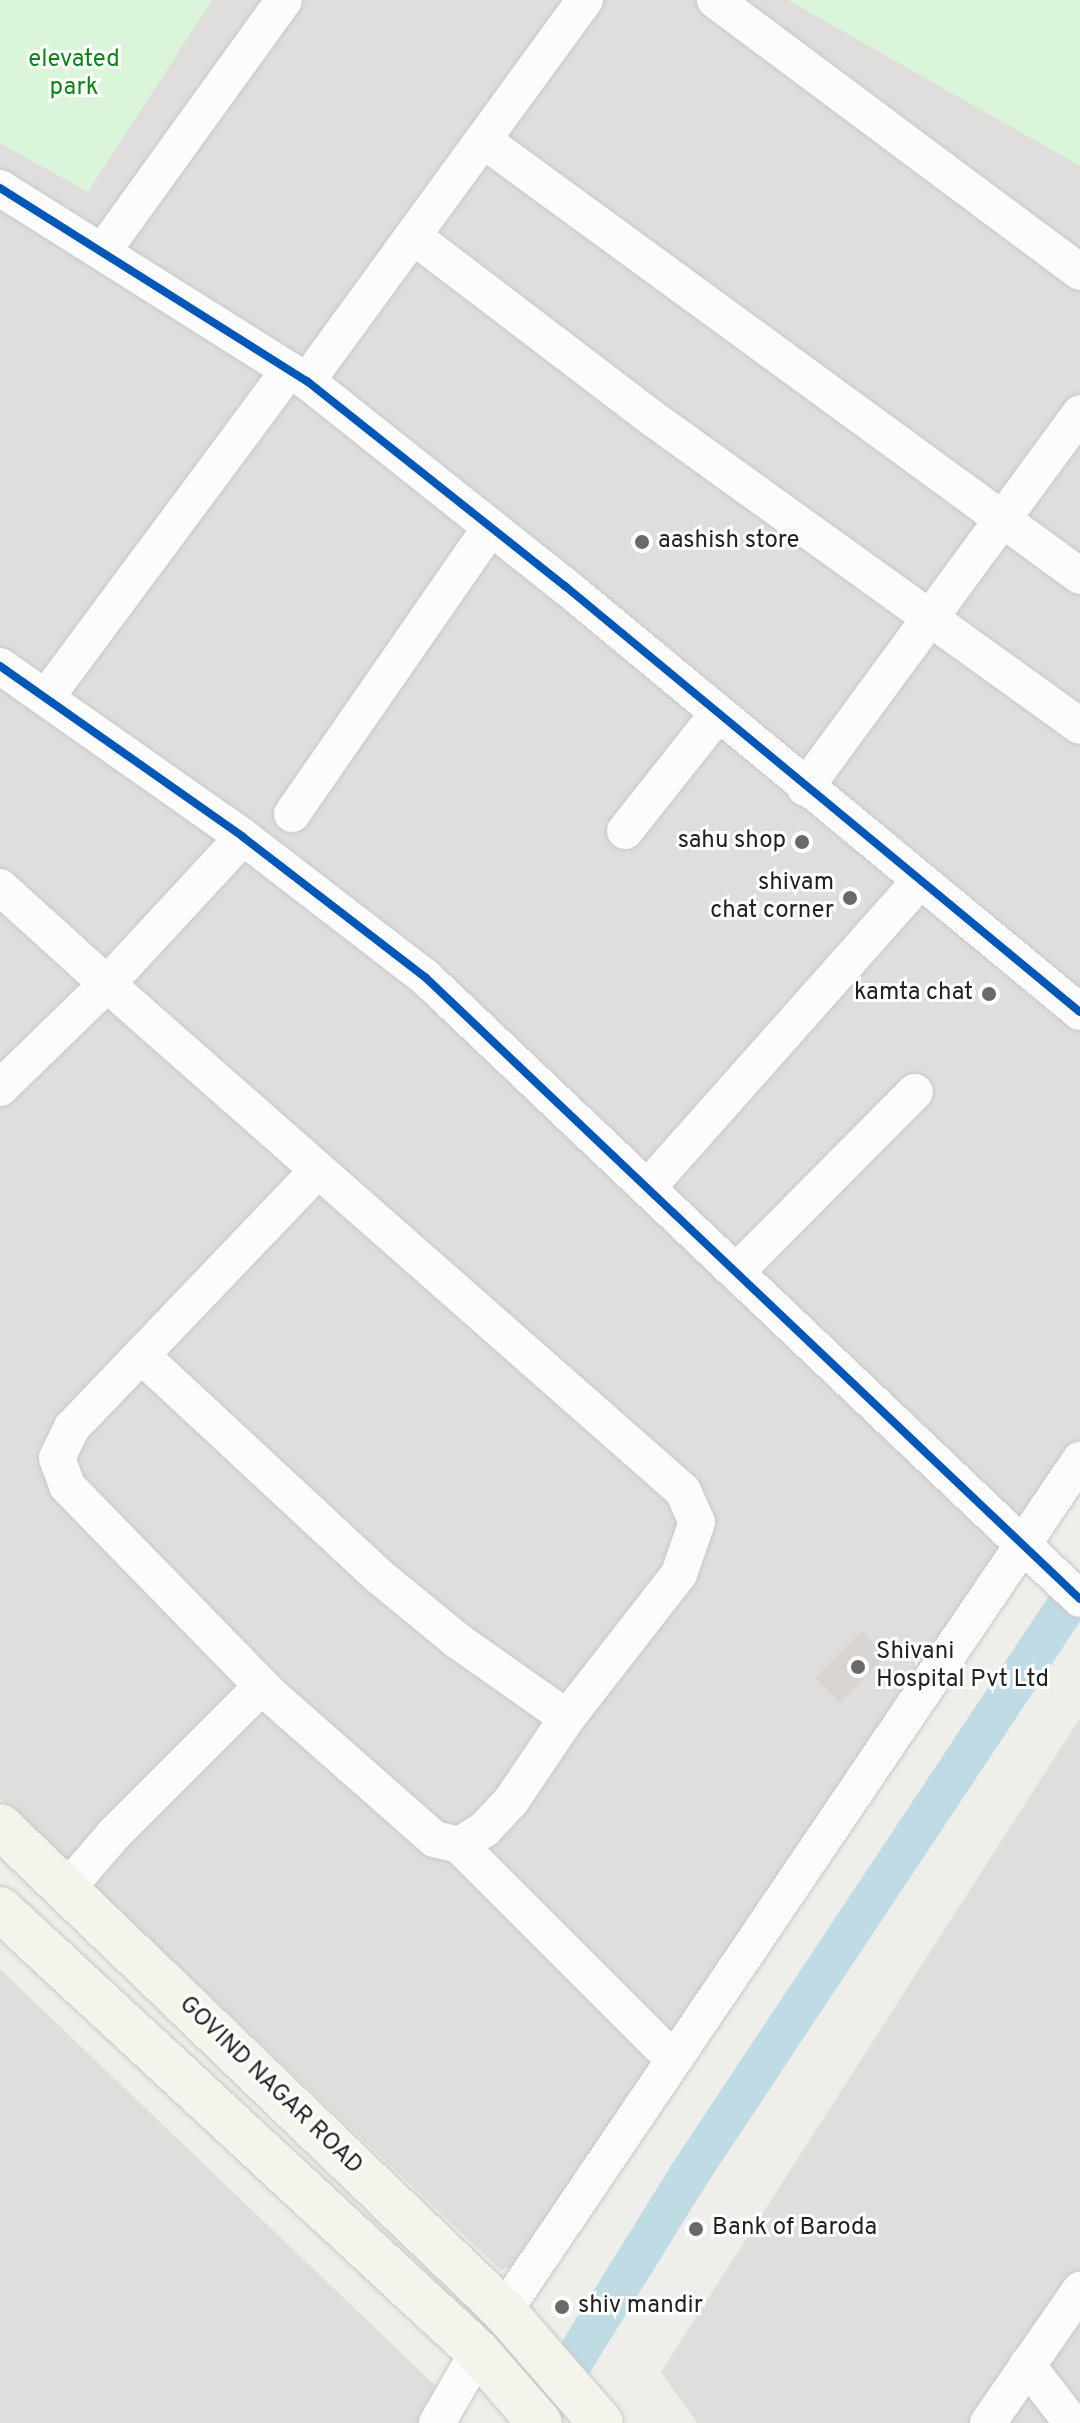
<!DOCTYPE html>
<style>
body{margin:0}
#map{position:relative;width:1080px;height:2423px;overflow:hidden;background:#f0eeeb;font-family:Overpass,sans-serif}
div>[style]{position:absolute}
.residential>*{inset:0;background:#dfdedc}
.park>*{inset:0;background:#daf5da}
.canal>*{height:40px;margin:-20px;padding:0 20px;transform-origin:20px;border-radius:20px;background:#bfdbe3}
.building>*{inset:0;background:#d7d4d2;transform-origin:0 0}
.roads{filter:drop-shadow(0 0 2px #c9c8c7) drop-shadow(0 0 2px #c9c8c7)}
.minor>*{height:36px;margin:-18px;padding:0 18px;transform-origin:18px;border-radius:18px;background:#fdfcfc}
.secondary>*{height:44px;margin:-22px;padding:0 22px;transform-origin:22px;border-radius:22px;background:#f4f4ed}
.cycleway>*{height:8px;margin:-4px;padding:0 4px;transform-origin:4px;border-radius:4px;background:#0057b8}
.dots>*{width:22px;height:22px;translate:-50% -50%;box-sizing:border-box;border:4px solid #fff;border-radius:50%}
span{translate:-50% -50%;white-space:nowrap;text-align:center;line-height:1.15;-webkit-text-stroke:6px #fff;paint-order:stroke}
.park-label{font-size:24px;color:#0c8416}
.poi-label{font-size:24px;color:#222}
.left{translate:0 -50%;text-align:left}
.right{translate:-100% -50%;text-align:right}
.street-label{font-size:24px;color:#222}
</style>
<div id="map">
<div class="residential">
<div style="clip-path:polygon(0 0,1080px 0,1080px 1443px,528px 2260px,501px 2270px,0 1798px)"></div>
<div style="clip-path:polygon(1080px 1718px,1080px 2423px,697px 2423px,661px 2372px)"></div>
<div style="clip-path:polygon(0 1969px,443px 2393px,426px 2423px,0 2423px)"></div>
</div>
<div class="park">
<div style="clip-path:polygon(0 0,212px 0,88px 192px,0 143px)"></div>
<div style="clip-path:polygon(788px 0,1080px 0,1080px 166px)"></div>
</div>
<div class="canal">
<div style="left:535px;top:2423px;width:291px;rotate:-58.2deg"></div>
<div style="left:688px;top:2176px;width:682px;rotate:-56.43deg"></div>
</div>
<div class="building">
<div style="left:862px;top:1631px;width:35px;height:66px;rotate:45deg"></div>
</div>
<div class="roads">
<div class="minor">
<div style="left:715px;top:0;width:455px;rotate:36.7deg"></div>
<div style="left:483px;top:140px;width:739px;rotate:36.14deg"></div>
<div style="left:0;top:188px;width:363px;rotate:32.2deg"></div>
<div style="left:307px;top:381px;width:330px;rotate:38.5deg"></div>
<div style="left:565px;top:586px;width:668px;rotate:39.6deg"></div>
<div style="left:413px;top:236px;width:300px;rotate:37.3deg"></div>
<div style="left:652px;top:418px;width:527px;rotate:35.74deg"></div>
<div style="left:103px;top:251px;width:309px;rotate:-54.2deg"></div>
<div style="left:307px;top:381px;width:472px;rotate:-53.9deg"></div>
<div style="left:0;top:666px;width:297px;rotate:35.1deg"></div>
<div style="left:243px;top:837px;width:230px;rotate:37.6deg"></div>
<div style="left:425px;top:977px;width:903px;rotate:43.52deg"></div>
<div style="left:47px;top:696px;width:406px;rotate:-53.4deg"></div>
<div style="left:805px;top:788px;width:465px;rotate:-53.7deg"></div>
<div style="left:292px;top:814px;width:349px;rotate:-55.3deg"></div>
<div style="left:625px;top:831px;width:147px;rotate:-51.6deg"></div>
<div style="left:0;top:887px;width:144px;rotate:42.2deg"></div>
<div style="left:107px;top:984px;width:200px;rotate:-47.2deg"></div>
<div style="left:0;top:1088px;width:149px;rotate:-44.2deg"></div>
<div style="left:107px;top:984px;width:767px;rotate:41.35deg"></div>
<div style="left:683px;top:1491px;width:34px;rotate:66deg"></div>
<div style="left:697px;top:1522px;width:55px;rotate:109.1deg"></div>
<div style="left:679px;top:1574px;width:182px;rotate:127.9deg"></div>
<div style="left:567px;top:1718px;width:100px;rotate:124deg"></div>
<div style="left:511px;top:1801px;width:38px;rotate:133deg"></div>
<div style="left:485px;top:1829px;width:31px;rotate:148deg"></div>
<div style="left:318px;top:1170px;width:356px;rotate:133.7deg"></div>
<div style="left:72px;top:1427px;width:34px;rotate:116deg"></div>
<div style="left:57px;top:1458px;width:30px;rotate:70deg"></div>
<div style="left:67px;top:1486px;width:293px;rotate:45.7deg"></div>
<div style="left:272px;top:1696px;width:216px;rotate:41.4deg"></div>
<div style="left:434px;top:1839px;width:26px;rotate:13deg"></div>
<div style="left:459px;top:1845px;width:301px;rotate:45deg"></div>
<div style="left:649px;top:1186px;width:408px;rotate:-48.4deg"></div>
<div style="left:738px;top:1270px;width:251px;rotate:-45.2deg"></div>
<div style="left:142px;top:1356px;width:325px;rotate:42.9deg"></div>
<div style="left:380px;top:1577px;width:101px;rotate:39.4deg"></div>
<div style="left:458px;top:1641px;width:133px;rotate:35.2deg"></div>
<div style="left:66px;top:1890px;width:74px;rotate:-49.4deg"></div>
<div style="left:114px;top:1834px;width:209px;rotate:-45deg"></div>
<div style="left:504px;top:2311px;width:1028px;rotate:-55.91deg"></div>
<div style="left:1027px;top:2365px;width:73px;rotate:52.2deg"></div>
<div style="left:437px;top:2423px;width:82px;rotate:-60deg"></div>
<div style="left:988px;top:2423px;width:162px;rotate:-55.3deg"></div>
</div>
<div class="secondary">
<div style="left:0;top:1826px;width:699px;rotate:43.9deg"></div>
<div style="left:504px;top:2311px;width:148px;rotate:49.1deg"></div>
<div style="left:0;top:1909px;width:652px;rotate:42.82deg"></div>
<div style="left:478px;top:2352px;width:94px;rotate:48.9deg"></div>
</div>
</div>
<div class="cycleway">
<div style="left:0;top:188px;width:363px;rotate:32.2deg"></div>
<div style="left:307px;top:381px;width:330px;rotate:38.5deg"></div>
<div style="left:565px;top:586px;width:668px;rotate:39.6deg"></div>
<div style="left:0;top:666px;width:297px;rotate:35.1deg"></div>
<div style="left:243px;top:837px;width:230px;rotate:37.6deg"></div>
<div style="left:425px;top:977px;width:903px;rotate:43.52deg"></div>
</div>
<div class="dots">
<div style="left:642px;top:542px;background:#6a6968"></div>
<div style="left:802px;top:842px;background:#6a6968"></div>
<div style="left:850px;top:898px;background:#6a6968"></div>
<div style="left:989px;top:994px;background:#6a6968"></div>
<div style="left:858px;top:1667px;background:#6a6968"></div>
<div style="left:696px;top:2229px;background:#6a6968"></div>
<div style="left:562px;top:2307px;background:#6a6968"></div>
</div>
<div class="park-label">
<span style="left:74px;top:75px">elevated<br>park</span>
</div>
<div class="poi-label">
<span class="left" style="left:658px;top:542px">aashish store</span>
<span class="right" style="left:786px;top:842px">sahu shop</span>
<span class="right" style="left:834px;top:898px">shivam<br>chat corner</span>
<span class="right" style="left:973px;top:994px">kamta chat</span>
<span class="left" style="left:876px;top:1667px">Shivani<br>Hospital Pvt Ltd</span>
<span class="left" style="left:712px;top:2229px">Bank of Baroda</span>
<span class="left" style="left:578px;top:2307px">shiv mandir</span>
</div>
<div class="street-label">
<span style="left:270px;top:2086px;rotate:44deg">GOVIND NAGAR ROAD</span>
</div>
</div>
